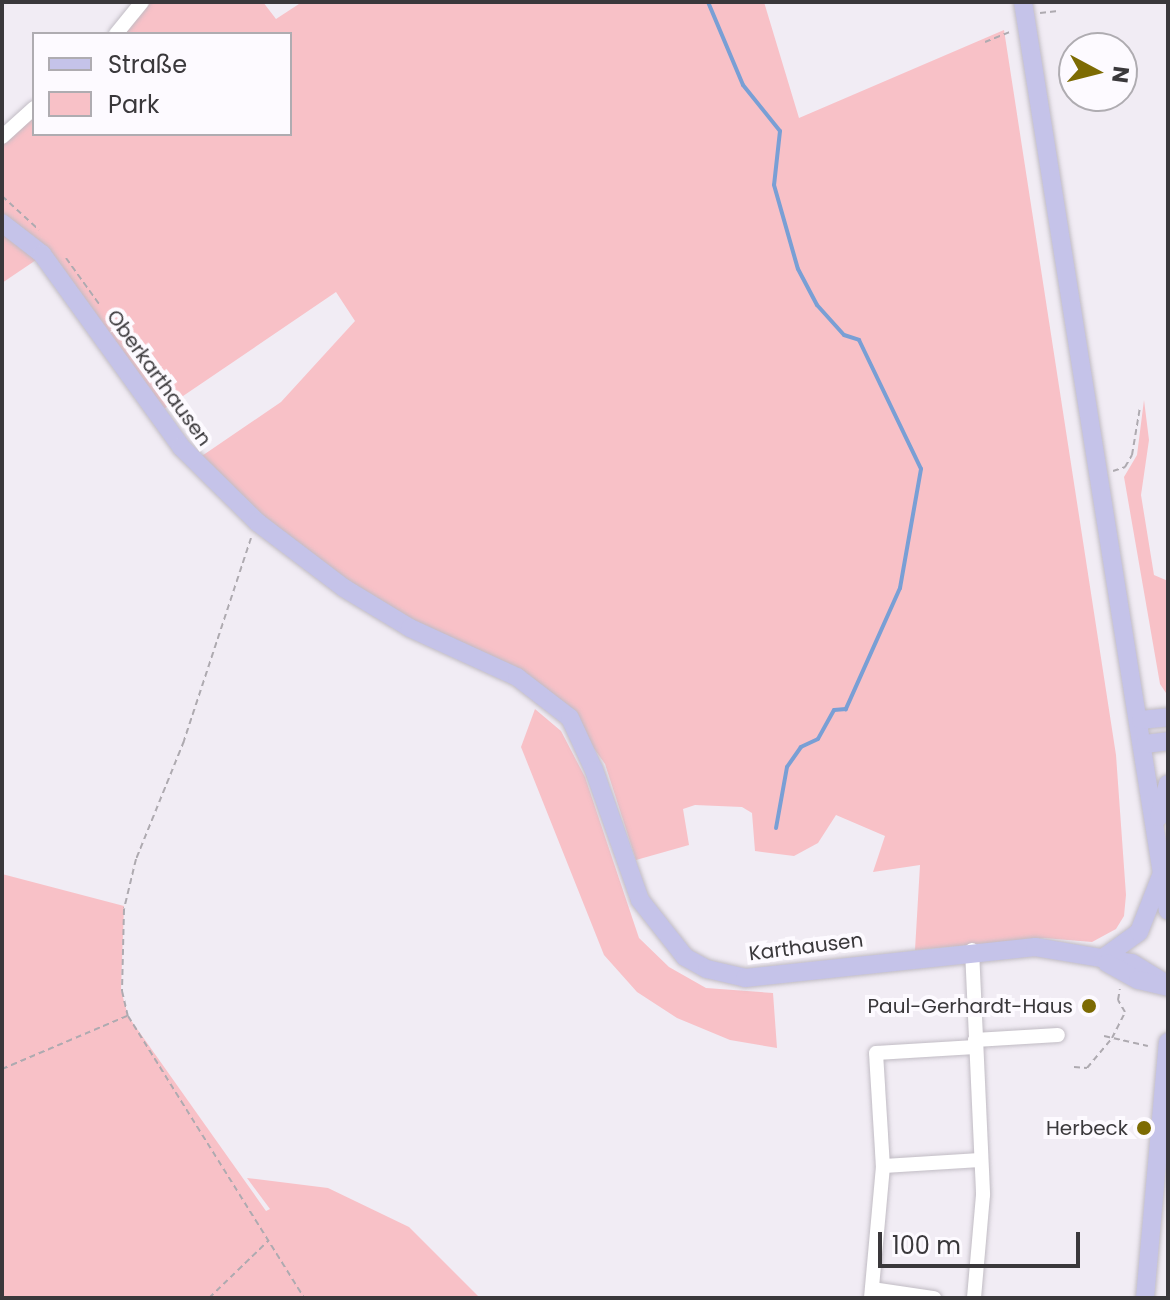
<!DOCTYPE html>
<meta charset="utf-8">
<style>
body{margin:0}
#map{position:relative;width:1170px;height:1300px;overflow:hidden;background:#f1ecf4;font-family:Poppins,sans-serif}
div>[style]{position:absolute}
.green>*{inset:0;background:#f8c1c7}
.stream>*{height:4px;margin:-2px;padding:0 2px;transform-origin:2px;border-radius:2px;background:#799fd5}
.path>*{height:2px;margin-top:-1px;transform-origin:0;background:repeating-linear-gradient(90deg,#aeaab0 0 6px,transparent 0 10px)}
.roads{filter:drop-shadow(0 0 2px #c1bcc4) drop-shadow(0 0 2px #c1bcc4)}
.minor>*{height:14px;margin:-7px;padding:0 7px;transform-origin:7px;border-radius:7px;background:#fff}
.major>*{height:18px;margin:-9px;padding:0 9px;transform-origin:9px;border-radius:9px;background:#c5c3e9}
.dots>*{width:22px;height:22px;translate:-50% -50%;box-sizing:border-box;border:4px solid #fdfaff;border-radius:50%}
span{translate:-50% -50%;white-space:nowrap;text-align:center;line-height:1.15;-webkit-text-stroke:8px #fdfaff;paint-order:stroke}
.street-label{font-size:20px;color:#3a383b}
.poi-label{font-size:20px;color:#3a383b}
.right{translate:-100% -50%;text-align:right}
.frame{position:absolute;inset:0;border:4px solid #3a383b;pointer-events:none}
.legend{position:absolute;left:32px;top:32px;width:260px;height:104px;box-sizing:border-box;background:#fdfaff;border:2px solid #afacb1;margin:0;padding:10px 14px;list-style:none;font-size:24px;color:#3a383b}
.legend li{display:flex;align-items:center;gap:16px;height:40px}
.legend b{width:40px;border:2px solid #afacb1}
.north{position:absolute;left:1058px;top:32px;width:80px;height:80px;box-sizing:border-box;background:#fdfaff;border:2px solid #afacb1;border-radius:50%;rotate:97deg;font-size:22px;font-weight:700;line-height:32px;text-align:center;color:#3a383b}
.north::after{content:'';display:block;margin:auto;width:28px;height:36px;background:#7d6b03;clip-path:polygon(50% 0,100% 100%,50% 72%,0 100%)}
.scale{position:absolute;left:878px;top:1232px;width:202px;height:36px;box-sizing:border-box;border:4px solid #3a383b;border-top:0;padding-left:10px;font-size:24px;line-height:28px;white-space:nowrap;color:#3a383b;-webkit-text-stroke:6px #fdfaff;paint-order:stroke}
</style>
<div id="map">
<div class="green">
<div style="clip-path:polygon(145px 2px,263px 2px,276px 19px,302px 2px,764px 2px,799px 118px,1004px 30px,1116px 755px,1126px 895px,1124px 916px,1116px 929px,1092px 942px,1044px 938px,915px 950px,920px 865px,873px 872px,885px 836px,836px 815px,818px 843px,794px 856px,755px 851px,752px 813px,742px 807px,695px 805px,683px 809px,689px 845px,636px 860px,605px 764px,571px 716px,347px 586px,196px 460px,281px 402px,355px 321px,336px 292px,158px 413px,49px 267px,2px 224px,2px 141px,34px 114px,34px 134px,290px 134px,290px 34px,119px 34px)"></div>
<div style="clip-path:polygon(2px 228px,39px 258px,2px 283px)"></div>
<div style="clip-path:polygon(1144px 400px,1149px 440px,1141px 495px,1154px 575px,1168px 581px,1168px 696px,1160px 684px,1124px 477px,1137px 455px)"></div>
<div style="clip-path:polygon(535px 709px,561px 731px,585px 777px,639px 938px,669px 967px,706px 988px,773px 993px,777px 1048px,730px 1040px,677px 1018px,637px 992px,604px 955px,521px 747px)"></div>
<div style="clip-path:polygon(2px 874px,124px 906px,121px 990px,128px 1016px,266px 1211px,270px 1209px,247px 1178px,328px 1188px,409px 1227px,480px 1298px,2px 1298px)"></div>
</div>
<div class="stream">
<div style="left:708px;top:2px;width:90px;rotate:67.1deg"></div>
<div style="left:743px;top:85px;width:59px;rotate:51.2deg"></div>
<div style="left:780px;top:131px;width:54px;rotate:96.3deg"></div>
<div style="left:774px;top:185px;width:87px;rotate:74.1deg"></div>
<div style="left:798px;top:269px;width:41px;rotate:62.2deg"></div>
<div style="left:817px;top:305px;width:40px;rotate:48deg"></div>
<div style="left:844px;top:335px;width:16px;rotate:18deg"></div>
<div style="left:859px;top:340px;width:143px;rotate:64.3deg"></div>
<div style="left:921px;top:469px;width:121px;rotate:100deg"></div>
<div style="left:900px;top:588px;width:133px;rotate:114.1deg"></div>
<div style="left:846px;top:709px;width:12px;rotate:175deg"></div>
<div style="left:834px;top:710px;width:33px;rotate:119deg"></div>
<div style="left:818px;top:739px;width:19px;rotate:155deg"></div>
<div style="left:801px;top:747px;width:24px;rotate:125deg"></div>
<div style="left:787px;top:767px;width:62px;rotate:100.2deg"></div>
</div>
<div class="path">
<div style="left:1040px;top:13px;width:18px;rotate:-6deg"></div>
<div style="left:985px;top:42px;width:27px;rotate:-22deg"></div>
<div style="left:2px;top:196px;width:50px;rotate:42.6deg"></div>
<div style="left:66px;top:258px;width:57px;rotate:54.3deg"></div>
<div style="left:1113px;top:471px;width:13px;rotate:-18deg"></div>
<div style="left:1125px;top:467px;width:14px;rotate:-60deg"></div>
<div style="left:1132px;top:455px;width:49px;rotate:-80.5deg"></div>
<div style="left:251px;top:538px;width:214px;rotate:108.3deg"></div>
<div style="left:184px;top:741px;width:127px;rotate:112.1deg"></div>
<div style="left:136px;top:859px;width:51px;rotate:103.5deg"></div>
<div style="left:124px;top:909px;width:82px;rotate:91.4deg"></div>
<div style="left:122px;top:991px;width:26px;rotate:77deg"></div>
<div style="left:128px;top:1016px;width:332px;rotate:58deg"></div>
<div style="left:1104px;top:1036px;width:45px;rotate:12.8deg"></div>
<div style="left:1074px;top:1067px;width:13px;rotate:4deg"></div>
<div style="left:1087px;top:1068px;width:39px;rotate:-50deg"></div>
<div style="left:1112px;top:1038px;width:29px;rotate:-63deg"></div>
<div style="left:1125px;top:1012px;width:14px;rotate:-120deg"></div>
<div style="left:1118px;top:1000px;width:11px;rotate:-80deg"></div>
<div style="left:2px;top:1069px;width:136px;rotate:-23deg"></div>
<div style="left:209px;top:1298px;width:83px;rotate:-44deg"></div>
</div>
<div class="roads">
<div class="minor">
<div style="left:116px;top:34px;width:41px;rotate:-50.9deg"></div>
<div style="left:2px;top:137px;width:43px;rotate:-42.2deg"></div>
<div style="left:972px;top:950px;width:245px;rotate:87.4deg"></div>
<div style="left:983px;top:1195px;width:103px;rotate:95deg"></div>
<div style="left:975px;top:1040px;width:83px;rotate:-3.4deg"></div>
<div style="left:975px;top:1047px;width:99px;rotate:176.5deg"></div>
<div style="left:876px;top:1053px;width:113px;rotate:86.5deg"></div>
<div style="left:883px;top:1166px;width:98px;rotate:-3.5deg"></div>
<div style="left:872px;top:1289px;width:63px;rotate:8.3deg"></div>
<div style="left:871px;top:1298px;width:133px;rotate:-84.8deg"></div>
</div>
<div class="major">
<div style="left:1023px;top:2px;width:920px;rotate:80.94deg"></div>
<div style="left:2px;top:223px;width:51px;rotate:37.8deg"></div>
<div style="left:42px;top:254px;width:238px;rotate:54.2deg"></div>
<div style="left:181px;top:447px;width:107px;rotate:44.6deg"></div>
<div style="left:257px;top:522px;width:109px;rotate:37.2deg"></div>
<div style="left:344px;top:588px;width:77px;rotate:31.2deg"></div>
<div style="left:410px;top:628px;width:118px;rotate:24.6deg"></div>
<div style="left:517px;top:677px;width:67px;rotate:37.7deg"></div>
<div style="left:570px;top:718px;width:57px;rotate:65.2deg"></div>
<div style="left:594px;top:770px;width:138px;rotate:70.5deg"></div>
<div style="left:640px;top:900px;width:73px;rotate:51.7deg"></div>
<div style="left:685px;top:957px;width:25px;rotate:29deg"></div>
<div style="left:707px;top:969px;width:39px;rotate:13deg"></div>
<div style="left:745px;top:978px;width:292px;rotate:-6.1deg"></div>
<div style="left:1035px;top:947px;width:98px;rotate:9.4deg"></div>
<div style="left:1132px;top:963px;width:42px;rotate:31.4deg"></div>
<div style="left:1141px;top:720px;width:27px;rotate:-6deg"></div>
<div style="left:1145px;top:744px;width:23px;rotate:-7deg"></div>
<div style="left:1159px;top:817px;width:34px;rotate:-75deg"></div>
<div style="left:1103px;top:958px;width:44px;rotate:-35.8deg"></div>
<div style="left:1139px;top:932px;width:60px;rotate:-68.6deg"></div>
<div style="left:1107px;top:963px;width:35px;rotate:29deg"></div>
<div style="left:1138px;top:980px;width:31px;rotate:13deg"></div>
<div style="left:1145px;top:1298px;width:257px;rotate:-84.9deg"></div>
</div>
</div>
<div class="dots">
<div style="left:1089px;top:1006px;background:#7d6b03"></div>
<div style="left:1144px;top:1128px;background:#7d6b03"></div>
</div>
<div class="street-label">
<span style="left:159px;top:378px;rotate:54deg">Oberkarthausen</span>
<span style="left:806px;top:947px;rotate:-7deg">Karthausen</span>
</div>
<div class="poi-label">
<span class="right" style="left:1073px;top:1006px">Paul-Gerhardt-Haus</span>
<span class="right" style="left:1128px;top:1128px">Herbeck</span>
</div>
<div class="frame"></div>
<ul class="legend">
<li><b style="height:10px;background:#c5c3e9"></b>Straße</li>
<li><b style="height:22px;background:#f8c1c7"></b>Park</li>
</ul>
<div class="north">N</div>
<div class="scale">100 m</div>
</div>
